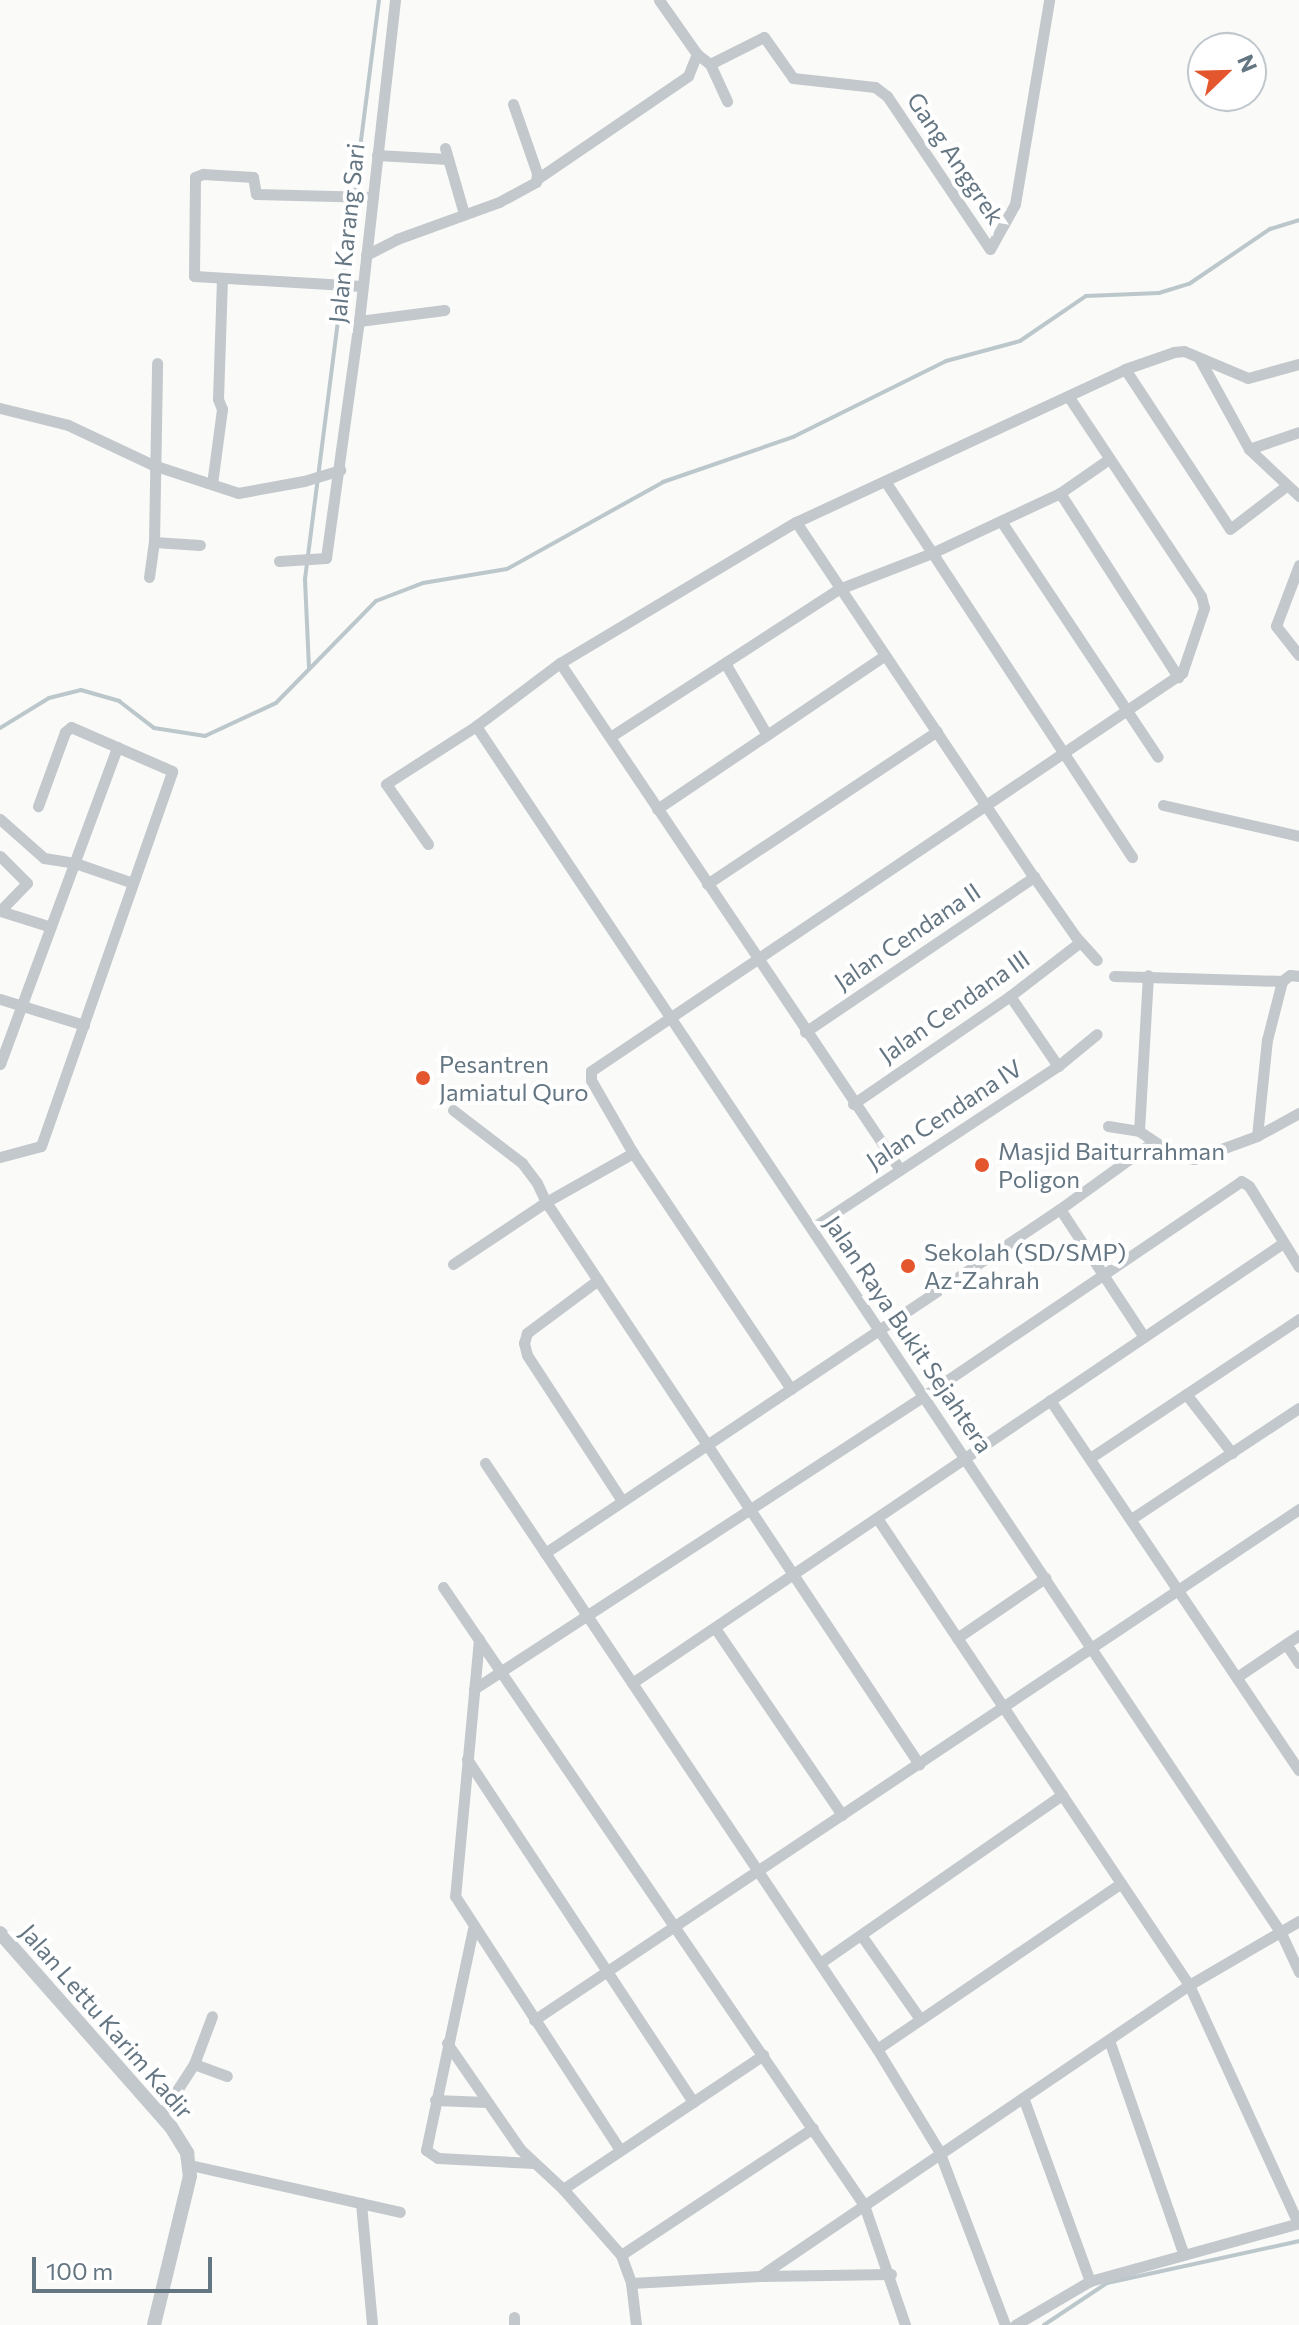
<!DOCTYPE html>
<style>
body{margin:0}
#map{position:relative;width:1299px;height:2325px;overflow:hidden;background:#fafaf8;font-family:Commissioner,sans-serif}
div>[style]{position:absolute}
.stream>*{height:4px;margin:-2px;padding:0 2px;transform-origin:2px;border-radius:2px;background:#bbc7cb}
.minor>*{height:11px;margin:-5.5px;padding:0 5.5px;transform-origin:5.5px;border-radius:5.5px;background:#c3c8cc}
.tertiary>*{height:14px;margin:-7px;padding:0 7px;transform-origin:7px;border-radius:7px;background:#c3c8cc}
.dots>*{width:22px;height:22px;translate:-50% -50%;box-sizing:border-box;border:4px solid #fff;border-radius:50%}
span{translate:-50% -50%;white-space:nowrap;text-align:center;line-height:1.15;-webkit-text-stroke:8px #fff;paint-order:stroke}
.street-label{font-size:24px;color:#657683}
.poi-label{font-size:24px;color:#657683}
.left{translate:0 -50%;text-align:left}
.north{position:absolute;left:1187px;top:32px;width:80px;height:80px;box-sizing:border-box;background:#fff;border:2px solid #c1c8cd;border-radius:50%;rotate:67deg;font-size:22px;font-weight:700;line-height:32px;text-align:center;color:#657683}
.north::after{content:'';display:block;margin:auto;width:28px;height:36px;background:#e4572e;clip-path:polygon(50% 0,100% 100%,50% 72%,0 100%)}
.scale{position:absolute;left:32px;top:2257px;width:180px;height:36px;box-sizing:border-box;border:4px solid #657683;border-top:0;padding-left:10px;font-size:24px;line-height:28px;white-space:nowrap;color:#657683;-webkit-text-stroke:6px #fff;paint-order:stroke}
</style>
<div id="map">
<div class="stream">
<div style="left:309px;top:668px;width:89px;rotate:-92.6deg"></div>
<div style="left:305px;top:579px;width:584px;rotate:-82.72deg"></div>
<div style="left:0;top:728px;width:57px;rotate:-31.5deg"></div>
<div style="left:49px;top:698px;width:33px;rotate:-14deg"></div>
<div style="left:81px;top:690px;width:40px;rotate:16deg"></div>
<div style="left:119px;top:701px;width:44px;rotate:37.6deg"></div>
<div style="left:154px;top:728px;width:52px;rotate:8.9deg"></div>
<div style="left:205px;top:736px;width:78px;rotate:-24.9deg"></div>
<div style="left:276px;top:703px;width:143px;rotate:-45.6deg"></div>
<div style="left:376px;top:601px;width:50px;rotate:-21deg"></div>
<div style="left:423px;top:583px;width:85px;rotate:-9.5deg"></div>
<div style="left:507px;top:569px;width:179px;rotate:-29.1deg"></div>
<div style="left:663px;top:482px;width:138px;rotate:-19.1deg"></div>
<div style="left:793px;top:437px;width:171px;rotate:-26.4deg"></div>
<div style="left:946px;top:361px;width:77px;rotate:-15.1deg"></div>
<div style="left:1020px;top:341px;width:80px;rotate:-34.3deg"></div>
<div style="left:1086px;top:296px;width:73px;rotate:-2.4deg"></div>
<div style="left:1159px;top:293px;width:31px;rotate:-17deg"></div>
<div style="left:1189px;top:284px;width:98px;rotate:-34.2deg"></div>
<div style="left:1270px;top:229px;width:30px;rotate:-17deg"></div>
<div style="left:1044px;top:2325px;width:76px;rotate:-33.7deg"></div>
<div style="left:1107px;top:2283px;width:197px;rotate:-12.3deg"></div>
</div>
<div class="minor">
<div style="left:659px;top:0;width:66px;rotate:54.9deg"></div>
<div style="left:697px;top:54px;width:16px;rotate:38deg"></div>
<div style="left:710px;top:64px;width:60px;rotate:-26.6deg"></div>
<div style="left:764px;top:37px;width:50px;rotate:54.7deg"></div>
<div style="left:793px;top:78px;width:82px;rotate:6.3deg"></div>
<div style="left:875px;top:87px;width:15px;rotate:37deg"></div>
<div style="left:887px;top:96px;width:184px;rotate:56.1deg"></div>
<div style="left:990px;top:249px;width:51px;rotate:-60.9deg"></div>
<div style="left:1015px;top:204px;width:207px;rotate:-80.5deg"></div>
<div style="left:710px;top:64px;width:41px;rotate:65.3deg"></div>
<div style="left:445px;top:148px;width:69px;rotate:73.9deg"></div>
<div style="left:377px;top:155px;width:71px;rotate:3.2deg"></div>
<div style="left:537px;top:179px;width:183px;rotate:-34.3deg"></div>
<div style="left:688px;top:76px;width:24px;rotate:-68deg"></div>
<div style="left:366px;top:255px;width:35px;rotate:-27deg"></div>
<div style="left:397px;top:239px;width:109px;rotate:-19.9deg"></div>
<div style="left:499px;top:202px;width:42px;rotate:-28.4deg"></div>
<div style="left:536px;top:182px;width:9px;rotate:-84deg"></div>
<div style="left:537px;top:173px;width:73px;rotate:-109.2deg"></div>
<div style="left:362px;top:286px;width:168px;rotate:-176.6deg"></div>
<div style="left:194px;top:276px;width:99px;rotate:-89.4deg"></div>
<div style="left:195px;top:177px;width:9px;rotate:-21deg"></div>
<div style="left:203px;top:174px;width:50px;rotate:3.4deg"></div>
<div style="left:253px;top:177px;width:17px;rotate:80deg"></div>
<div style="left:256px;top:194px;width:117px;rotate:1.5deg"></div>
<div style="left:359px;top:321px;width:86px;rotate:-7.4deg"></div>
<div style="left:1199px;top:358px;width:104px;rotate:61.2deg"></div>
<div style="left:1249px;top:449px;width:69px;rotate:43.2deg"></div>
<div style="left:1125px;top:369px;width:191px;rotate:56.7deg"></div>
<div style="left:1230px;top:529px;width:71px;rotate:-37.5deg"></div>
<div style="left:0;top:408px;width:70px;rotate:14deg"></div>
<div style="left:68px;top:425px;width:94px;rotate:25.2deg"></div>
<div style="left:153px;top:465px;width:89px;rotate:18.2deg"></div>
<div style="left:238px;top:493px;width:67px;rotate:-10.3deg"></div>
<div style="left:304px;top:481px;width:38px;rotate:-17deg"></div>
<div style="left:1249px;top:449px;width:53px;rotate:-18.8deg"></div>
<div style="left:885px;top:481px;width:450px;rotate:56.7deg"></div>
<div style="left:212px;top:484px;width:76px;rotate:-82.4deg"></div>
<div style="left:222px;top:409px;width:11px;rotate:-112deg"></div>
<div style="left:218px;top:399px;width:121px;rotate:-88.1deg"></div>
<div style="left:1060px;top:493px;width:219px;rotate:57.3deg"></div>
<div style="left:1001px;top:521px;width:283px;rotate:56.4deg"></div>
<div style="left:796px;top:522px;width:427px;rotate:56.2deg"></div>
<div style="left:1034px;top:877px;width:73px;rotate:55deg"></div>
<div style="left:1076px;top:937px;width:31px;rotate:48deg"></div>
<div style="left:154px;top:542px;width:46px;rotate:3.7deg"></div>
<div style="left:279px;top:561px;width:47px;rotate:-3.7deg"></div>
<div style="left:326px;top:558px;width:239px;rotate:-82.1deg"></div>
<div style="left:359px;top:321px;width:323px;rotate:-83.6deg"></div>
<div style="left:1299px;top:565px;width:65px;rotate:110.7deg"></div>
<div style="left:1276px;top:626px;width:37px;rotate:52deg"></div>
<div style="left:149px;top:577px;width:35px;rotate:-82deg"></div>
<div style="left:154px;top:542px;width:179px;rotate:-89deg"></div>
<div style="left:560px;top:663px;width:608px;rotate:56.13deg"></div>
<div style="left:725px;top:663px;width:83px;rotate:59.7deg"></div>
<div style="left:476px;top:726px;width:1451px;rotate:56.3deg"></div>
<div style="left:1281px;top:1933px;width:43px;rotate:65.2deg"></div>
<div style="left:610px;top:737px;width:273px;rotate:-32.9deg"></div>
<div style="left:839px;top:589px;width:100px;rotate:-21.2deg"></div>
<div style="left:932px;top:553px;width:141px;rotate:-25.1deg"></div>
<div style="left:1060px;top:493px;width:60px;rotate:-34.8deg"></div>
<div style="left:1163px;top:805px;width:139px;rotate:12.8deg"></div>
<div style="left:657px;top:809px;width:275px;rotate:-34deg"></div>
<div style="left:0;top:819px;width:59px;rotate:41.6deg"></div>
<div style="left:44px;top:858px;width:31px;rotate:9deg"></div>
<div style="left:75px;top:863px;width:61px;rotate:19deg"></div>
<div style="left:428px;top:844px;width:73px;rotate:-125deg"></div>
<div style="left:386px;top:784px;width:107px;rotate:-32.8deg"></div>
<div style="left:476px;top:726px;width:105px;rotate:-36.9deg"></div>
<div style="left:560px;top:663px;width:275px;rotate:-30.9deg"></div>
<div style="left:796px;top:522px;width:363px;rotate:-24.9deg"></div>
<div style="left:1125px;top:369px;width:52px;rotate:-19.1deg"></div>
<div style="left:1174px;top:352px;width:10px;rotate:-6deg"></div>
<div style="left:1184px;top:351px;width:69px;rotate:22.9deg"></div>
<div style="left:1248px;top:378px;width:53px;rotate:-15.4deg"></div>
<div style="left:0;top:856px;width:38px;rotate:45deg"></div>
<div style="left:27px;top:883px;width:39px;rotate:134deg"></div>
<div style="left:707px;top:884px;width:276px;rotate:-33.6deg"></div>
<div style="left:0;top:911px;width:53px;rotate:17.4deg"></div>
<div style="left:1114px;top:976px;width:168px;rotate:1.7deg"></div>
<div style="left:1282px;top:981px;width:10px;rotate:-37deg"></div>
<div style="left:1290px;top:975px;width:9px;rotate:6deg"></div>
<div style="left:1010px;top:996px;width:85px;rotate:55.6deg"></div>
<div style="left:0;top:999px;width:88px;rotate:17.2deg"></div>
<div style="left:805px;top:1032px;width:277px;rotate:-34.1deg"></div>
<div style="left:0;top:1064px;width:338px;rotate:-69.7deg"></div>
<div style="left:853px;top:1104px;width:191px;rotate:-34.5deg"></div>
<div style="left:1010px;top:996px;width:88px;rotate:-37.6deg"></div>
<div style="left:453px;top:1110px;width:87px;rotate:37.5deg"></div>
<div style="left:522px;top:1163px;width:25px;rotate:53deg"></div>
<div style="left:537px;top:1183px;width:21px;rotate:65deg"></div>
<div style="left:546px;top:1202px;width:675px;rotate:56.43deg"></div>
<div style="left:1108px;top:1126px;width:31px;rotate:9deg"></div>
<div style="left:1139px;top:1131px;width:45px;rotate:34deg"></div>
<div style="left:1176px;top:1156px;width:18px;rotate:9deg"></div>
<div style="left:1194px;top:1159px;width:67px;rotate:-20.1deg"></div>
<div style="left:1257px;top:1136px;width:48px;rotate:-28.7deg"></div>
<div style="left:1139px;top:1131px;width:156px;rotate:-86.7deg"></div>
<div style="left:1257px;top:1136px;width:97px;rotate:-84.1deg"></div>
<div style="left:1267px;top:1040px;width:61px;rotate:-75.7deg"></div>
<div style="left:0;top:1157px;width:42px;rotate:-15deg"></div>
<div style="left:41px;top:1146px;width:397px;rotate:-70.7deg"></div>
<div style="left:172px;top:771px;width:110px;rotate:-156.5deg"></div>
<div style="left:71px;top:727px;width:8px;rotate:140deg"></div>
<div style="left:65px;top:732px;width:79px;rotate:110deg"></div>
<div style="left:1060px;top:1209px;width:153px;rotate:56.7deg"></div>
<div style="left:812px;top:1228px;width:295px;rotate:-33.4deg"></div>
<div style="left:1058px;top:1066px;width:50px;rotate:-39.4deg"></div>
<div style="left:453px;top:1264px;width:112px;rotate:-33.7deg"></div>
<div style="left:546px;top:1202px;width:100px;rotate:-29.4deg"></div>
<div style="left:598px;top:1280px;width:89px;rotate:143.3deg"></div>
<div style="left:527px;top:1333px;width:10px;rotate:107deg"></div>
<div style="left:524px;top:1343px;width:12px;rotate:76deg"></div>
<div style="left:527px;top:1355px;width:174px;rotate:56.9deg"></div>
<div style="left:791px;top:1389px;width:284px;rotate:-123.8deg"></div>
<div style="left:633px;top:1153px;width:84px;rotate:-119.9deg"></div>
<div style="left:591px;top:1080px;width:9px;rotate:-90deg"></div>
<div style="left:591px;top:1071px;width:713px;rotate:-33.96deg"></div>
<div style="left:1182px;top:673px;width:69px;rotate:-71.3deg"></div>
<div style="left:1204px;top:608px;width:12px;rotate:-104deg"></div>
<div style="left:1201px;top:596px;width:240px;rotate:-123.6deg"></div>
<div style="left:1186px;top:1394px;width:75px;rotate:52.1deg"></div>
<div style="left:1050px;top:1400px;width:446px;rotate:56.1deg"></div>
<div style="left:1090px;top:1458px;width:251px;rotate:-33.6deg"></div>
<div style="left:485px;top:1463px;width:705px;rotate:56.22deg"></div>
<div style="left:877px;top:2049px;width:119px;rotate:58.7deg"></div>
<div style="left:939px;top:2151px;width:186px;rotate:69.2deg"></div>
<div style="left:877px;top:1518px;width:562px;rotate:56.25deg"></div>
<div style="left:1189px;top:1985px;width:262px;rotate:65.4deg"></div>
<div style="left:1131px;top:1519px;width:201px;rotate:-33.5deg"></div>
<div style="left:545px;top:1553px;width:619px;rotate:-33.74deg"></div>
<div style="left:1060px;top:1209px;width:115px;rotate:-35.8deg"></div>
<div style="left:443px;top:1587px;width:748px;rotate:55.74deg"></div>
<div style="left:864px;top:2205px;width:127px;rotate:71.1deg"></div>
<div style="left:715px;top:1628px;width:226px;rotate:55.8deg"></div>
<div style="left:957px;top:1638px;width:107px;rotate:-34.3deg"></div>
<div style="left:479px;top:1639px;width:258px;rotate:95.3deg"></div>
<div style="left:455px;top:1896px;width:303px;rotate:57deg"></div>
<div style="left:1286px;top:1644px;width:23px;rotate:56deg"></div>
<div style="left:1237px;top:1677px;width:75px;rotate:-34.1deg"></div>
<div style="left:632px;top:1683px;width:786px;rotate:-34.05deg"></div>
<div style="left:474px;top:1689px;width:537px;rotate:-33.07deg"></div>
<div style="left:924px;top:1396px;width:383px;rotate:-34.1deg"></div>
<div style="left:1241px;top:1181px;width:9px;rotate:32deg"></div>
<div style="left:1249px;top:1186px;width:95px;rotate:58.3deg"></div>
<div style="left:467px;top:1759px;width:411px;rotate:56.6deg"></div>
<div style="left:473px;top:1929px;width:226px;rotate:102deg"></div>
<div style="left:426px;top:2150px;width:14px;rotate:34deg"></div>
<div style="left:438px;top:2158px;width:96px;rotate:3deg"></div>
<div style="left:861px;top:1935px;width:103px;rotate:54.9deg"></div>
<div style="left:820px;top:1963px;width:295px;rotate:-34.8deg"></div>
<div style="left:534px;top:2020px;width:920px;rotate:-33.74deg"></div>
<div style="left:1109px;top:2040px;width:225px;rotate:70.8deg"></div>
<div style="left:447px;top:2043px;width:129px;rotate:55.4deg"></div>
<div style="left:520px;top:2149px;width:59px;rotate:42.9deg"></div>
<div style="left:563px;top:2189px;width:88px;rotate:48.7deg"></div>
<div style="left:621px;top:2255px;width:30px;rotate:70deg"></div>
<div style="left:631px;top:2283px;width:129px;rotate:-3.1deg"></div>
<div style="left:760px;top:2276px;width:131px;rotate:-0.9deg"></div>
<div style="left:877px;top:2049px;width:295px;rotate:-34.2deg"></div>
<div style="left:194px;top:2064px;width:35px;rotate:20deg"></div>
<div style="left:435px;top:2100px;width:51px;rotate:2.2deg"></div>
<div style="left:1024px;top:2100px;width:193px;rotate:70deg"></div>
<div style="left:161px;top:2115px;width:61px;rotate:-57.1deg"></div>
<div style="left:194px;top:2064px;width:51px;rotate:-69.4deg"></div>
<div style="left:190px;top:2165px;width:215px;rotate:12.6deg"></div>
<div style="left:563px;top:2189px;width:241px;rotate:-33.8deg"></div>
<div style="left:361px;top:2203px;width:122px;rotate:84.8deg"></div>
<div style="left:621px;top:2255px;width:230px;rotate:-33.5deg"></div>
<div style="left:760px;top:2276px;width:518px;rotate:-34.15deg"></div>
<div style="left:1189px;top:1985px;width:127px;rotate:-30.2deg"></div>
<div style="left:631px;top:2283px;width:42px;rotate:83.2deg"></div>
<div style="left:514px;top:2317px;width:8px;rotate:90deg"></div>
<div style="left:1015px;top:2325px;width:87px;rotate:-30.4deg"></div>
<div style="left:1090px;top:2281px;width:217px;rotate:-15.5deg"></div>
</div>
<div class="tertiary">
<div style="left:0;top:1933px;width:259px;rotate:48.6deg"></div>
<div style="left:171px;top:2127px;width:31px;rotate:58deg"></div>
<div style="left:187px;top:2153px;width:23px;rotate:83deg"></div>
<div style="left:190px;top:2176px;width:153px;rotate:103.6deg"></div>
</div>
<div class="dots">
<div style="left:423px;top:1078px;background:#e4572e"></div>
<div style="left:982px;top:1165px;background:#e4572e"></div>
<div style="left:908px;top:1266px;background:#e4572e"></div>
</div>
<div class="street-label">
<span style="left:956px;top:158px;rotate:56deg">Gang Anggrek</span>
<span style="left:346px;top:233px;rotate:-84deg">Jalan Karang Sari</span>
<span style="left:907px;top:936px;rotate:-34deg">Jalan Cendana II</span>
<span style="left:954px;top:1006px;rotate:-35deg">Jalan Cendana III</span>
<span style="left:944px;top:1114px;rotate:-33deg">Jalan Cendana IV</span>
<span style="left:909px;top:1334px;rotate:56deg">Jalan Raya Bukit Sejahtera</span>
<span style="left:107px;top:2021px;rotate:49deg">Jalan Lettu Karim Kadir</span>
</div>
<div class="poi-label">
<span class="left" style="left:439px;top:1078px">Pesantren<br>Jamiatul Quro</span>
<span class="left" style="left:998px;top:1165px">Masjid Baiturrahman<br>Poligon</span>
<span class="left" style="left:924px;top:1266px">Sekolah (SD/SMP)<br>Az-Zahrah</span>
</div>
<div class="north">N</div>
<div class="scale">100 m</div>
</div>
